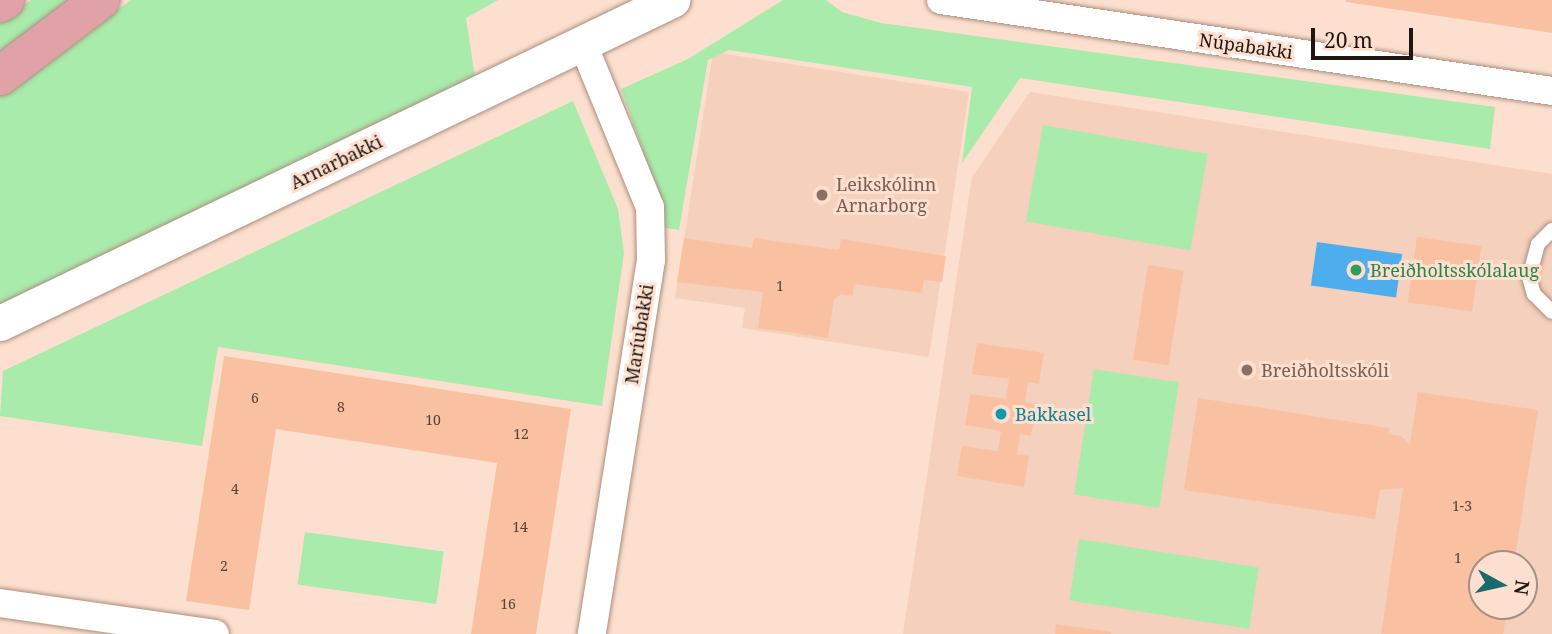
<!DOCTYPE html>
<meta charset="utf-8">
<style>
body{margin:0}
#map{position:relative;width:1552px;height:634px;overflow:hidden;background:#fddfcf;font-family:"Noto Serif",serif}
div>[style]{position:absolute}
.built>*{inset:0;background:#f5d0bc}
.green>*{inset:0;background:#a8ebab;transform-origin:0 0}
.water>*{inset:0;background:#4eaeed;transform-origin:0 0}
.building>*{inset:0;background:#f9c1a2;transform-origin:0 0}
.roads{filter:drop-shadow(0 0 2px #aa8e7f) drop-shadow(0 0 2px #aa8e7f)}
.service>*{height:14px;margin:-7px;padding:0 7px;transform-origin:7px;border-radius:7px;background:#fff}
.minor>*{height:28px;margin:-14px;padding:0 14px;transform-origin:14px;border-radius:14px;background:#fff}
.tertiary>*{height:35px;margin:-17.5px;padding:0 17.5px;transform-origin:17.5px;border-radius:17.5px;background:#fff}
.primary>*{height:38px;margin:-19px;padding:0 19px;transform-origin:19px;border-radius:19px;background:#e0a2a6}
.dots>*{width:19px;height:19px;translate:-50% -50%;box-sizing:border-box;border:4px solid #fddfcf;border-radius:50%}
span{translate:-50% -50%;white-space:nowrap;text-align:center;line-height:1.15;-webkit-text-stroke:6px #fddfcf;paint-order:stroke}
.number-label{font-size:14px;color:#564134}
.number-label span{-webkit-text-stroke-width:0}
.street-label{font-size:18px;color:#201610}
.education-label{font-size:18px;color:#785e54}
.left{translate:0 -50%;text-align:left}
.leisure-label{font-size:18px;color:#27864d}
.culture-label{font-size:18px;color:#0d838f}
.north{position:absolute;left:1468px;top:550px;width:70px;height:70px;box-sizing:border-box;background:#fddfcf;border:2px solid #a58f83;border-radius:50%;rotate:98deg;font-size:19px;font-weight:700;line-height:28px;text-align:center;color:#201610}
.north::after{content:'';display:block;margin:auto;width:24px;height:32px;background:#1b686d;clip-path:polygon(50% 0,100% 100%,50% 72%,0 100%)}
.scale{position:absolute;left:1311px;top:28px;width:102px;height:32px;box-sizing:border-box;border:4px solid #201610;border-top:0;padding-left:9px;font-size:21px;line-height:24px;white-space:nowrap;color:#201610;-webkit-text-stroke:5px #fddfcf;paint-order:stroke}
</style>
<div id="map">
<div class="built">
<div style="clip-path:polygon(713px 52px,969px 92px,929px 357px,742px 328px,745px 308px,675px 298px)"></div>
<div style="clip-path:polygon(evenodd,1030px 92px,1552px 174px,1552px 634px,903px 634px,972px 177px,1030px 92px,1482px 564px,1524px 564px,1524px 606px,1482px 606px,1482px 564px)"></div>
</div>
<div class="green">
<div style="clip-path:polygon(31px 0,75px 0,0 55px,0 22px)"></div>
<div style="clip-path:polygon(131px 0,498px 0,466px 18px,475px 77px,0 306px,0 95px)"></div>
<div style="clip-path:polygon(783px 0,826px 0,842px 12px,881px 23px,1495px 107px,1490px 149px,1020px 78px,962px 163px,972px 87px,729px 50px,708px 60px,679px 230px,661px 227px,661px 201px,621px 89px,688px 59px)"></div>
<div style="clip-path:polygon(573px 101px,618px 209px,624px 253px,602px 406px,218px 347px,202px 446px,0 416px,3px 371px)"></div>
<div style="left:1043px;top:125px;width:167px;height:98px;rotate:10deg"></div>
<div style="left:1094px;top:369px;width:86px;height:127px;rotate:9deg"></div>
<div style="left:305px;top:532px;width:140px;height:53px;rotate:8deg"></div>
<div style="left:1079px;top:539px;width:182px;height:62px;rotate:9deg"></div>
</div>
<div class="water">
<div style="left:1317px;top:242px;width:86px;height:44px;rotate:8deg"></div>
</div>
<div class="building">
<div style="clip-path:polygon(1346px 0,1552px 0,1552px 33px,1346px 2px)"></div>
<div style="left:1417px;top:237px;width:65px;height:66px;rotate:8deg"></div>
<div style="clip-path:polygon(684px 238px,752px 248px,754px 238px,839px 250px,841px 239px,946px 256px,942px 282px,924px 280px,922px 293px,854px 284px,853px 296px,841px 294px,834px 300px,828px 338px,758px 328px,763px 292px,677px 282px)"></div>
<div style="left:1148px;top:265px;width:36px;height:96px;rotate:9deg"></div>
<div style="clip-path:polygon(977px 343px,1044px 353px,1039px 384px,1028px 382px,1025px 402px,1036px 404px,1031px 436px,1020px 434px,1017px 454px,1029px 456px,1024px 487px,957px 476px,962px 446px,998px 451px,1001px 431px,965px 425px,970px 394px,1006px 399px,1009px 379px,972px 374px)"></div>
<div style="clip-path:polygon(224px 356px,571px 409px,536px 634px,471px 634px,497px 463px,276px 429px,249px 610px,186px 601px)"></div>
<div style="clip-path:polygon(1418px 392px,1538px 410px,1514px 564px,1482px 564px,1482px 606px,1508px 606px,1503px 634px,1381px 634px,1403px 488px,1380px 490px,1375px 519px,1184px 490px,1198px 398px,1389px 428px,1388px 434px,1401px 436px,1410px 445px)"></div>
<div style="clip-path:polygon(1056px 624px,1111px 632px,1111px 634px,1055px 634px)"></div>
</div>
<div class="roads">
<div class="service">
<div style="left:1552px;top:230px;width:20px;rotate:135deg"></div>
<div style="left:1538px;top:244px;width:34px;rotate:105deg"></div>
<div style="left:1529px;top:277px;width:18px;rotate:74deg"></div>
<div style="left:1534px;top:294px;width:25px;rotate:45deg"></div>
</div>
<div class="minor">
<div style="left:941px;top:0;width:618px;rotate:8.47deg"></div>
<div style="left:583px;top:44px;width:176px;rotate:67.7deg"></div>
<div style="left:650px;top:207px;width:53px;rotate:88.9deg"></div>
<div style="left:651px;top:260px;width:379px;rotate:99deg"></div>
<div style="left:0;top:603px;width:217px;rotate:8.2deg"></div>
</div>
<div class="tertiary">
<div style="left:0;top:323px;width:746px;rotate:-25.67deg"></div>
</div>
<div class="primary">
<div style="left:0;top:3px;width:6px;rotate:-31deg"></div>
<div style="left:0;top:76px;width:126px;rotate:-37.2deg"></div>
</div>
</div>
<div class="dots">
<div style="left:822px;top:195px;background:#8d6e63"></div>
<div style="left:1356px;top:270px;background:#2e9e5b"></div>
<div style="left:1247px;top:370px;background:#8d6e63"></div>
<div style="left:1001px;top:414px;background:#0f9aa8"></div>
</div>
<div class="number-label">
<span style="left:780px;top:286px">1</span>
<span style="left:255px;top:398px">6</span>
<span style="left:341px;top:407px">8</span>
<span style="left:433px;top:420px">10</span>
<span style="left:521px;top:434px">12</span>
<span style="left:235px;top:489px">4</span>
<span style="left:1462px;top:506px">1-3</span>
<span style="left:520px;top:527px">14</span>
<span style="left:1458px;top:558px">1</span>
<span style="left:224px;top:566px">2</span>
<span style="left:508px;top:604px">16</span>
</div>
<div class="street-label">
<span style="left:1246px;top:46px;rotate:8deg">Núpabakki</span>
<span style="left:336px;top:162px;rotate:-26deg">Arnarbakki</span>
<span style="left:639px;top:334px;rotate:-81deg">Maríubakki</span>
</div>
<div class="education-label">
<span class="left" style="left:836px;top:195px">Leikskólinn<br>Arnarborg</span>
<span class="left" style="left:1261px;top:370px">Breiðholtsskóli</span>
</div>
<div class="leisure-label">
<span class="left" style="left:1370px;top:270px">Breiðholtsskólalaug</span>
</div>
<div class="culture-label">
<span class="left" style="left:1015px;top:414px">Bakkasel</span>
</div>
<div class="north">N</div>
<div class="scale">20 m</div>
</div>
